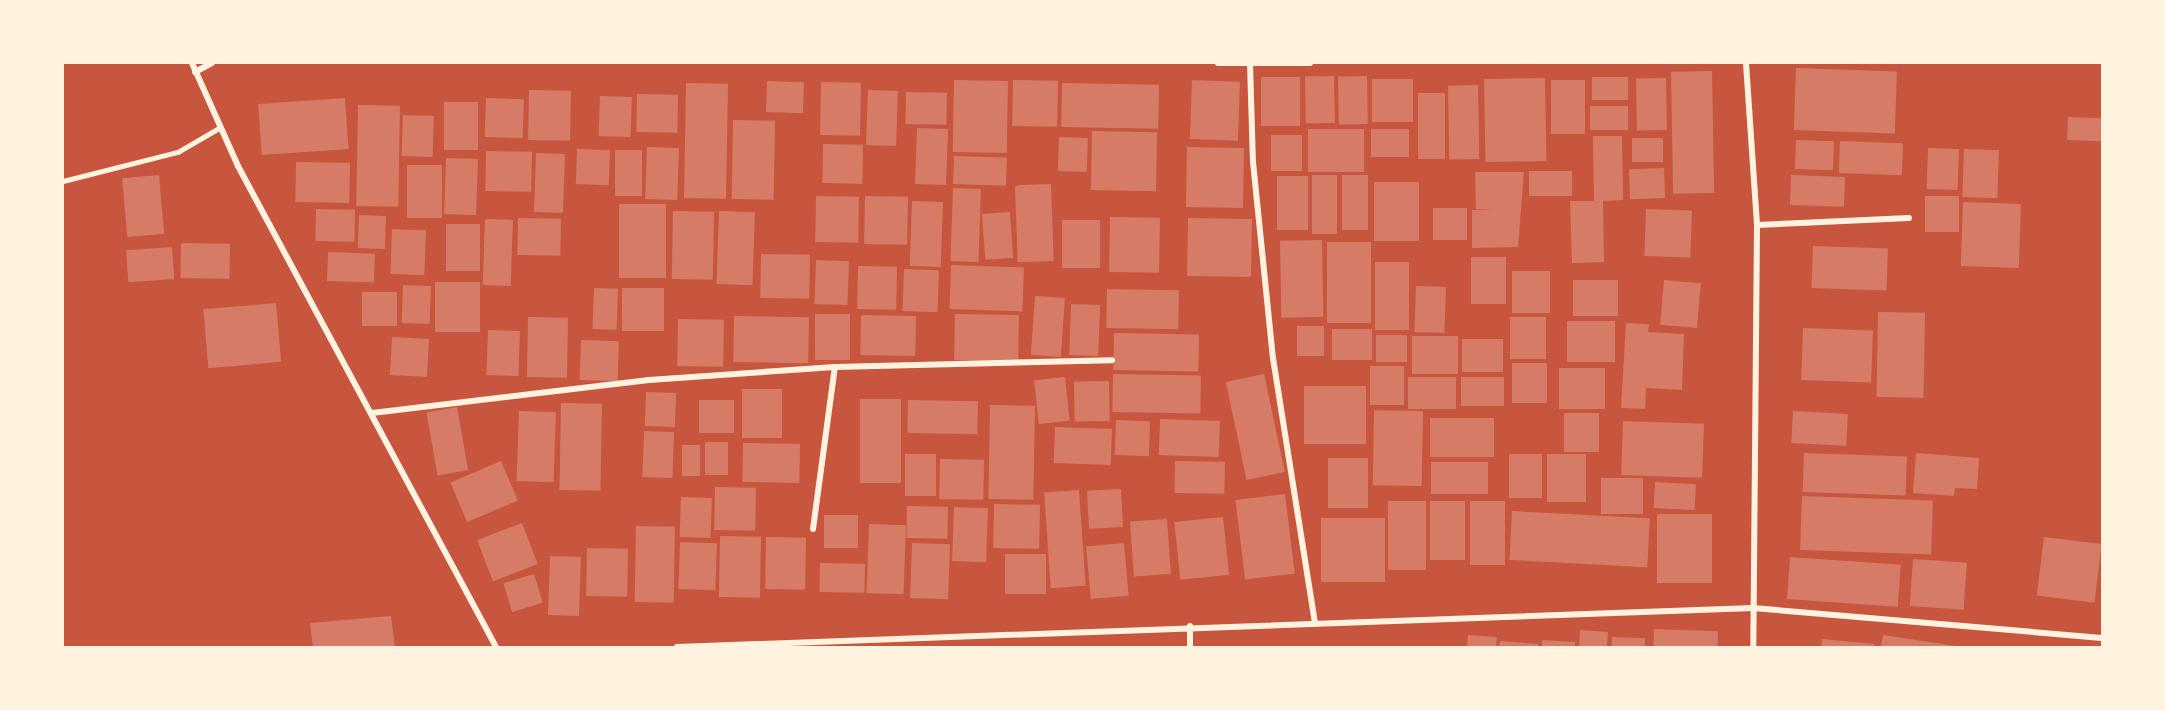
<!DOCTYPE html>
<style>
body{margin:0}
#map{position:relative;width:2165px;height:710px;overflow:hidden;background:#c8553d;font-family:"Fira Sans Condensed",sans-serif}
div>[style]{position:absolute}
.building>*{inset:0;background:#d67c66;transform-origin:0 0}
.service>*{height:4.5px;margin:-2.25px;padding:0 2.25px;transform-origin:2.25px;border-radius:2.25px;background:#fff3e0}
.minor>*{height:6px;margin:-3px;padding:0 3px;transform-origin:3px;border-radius:3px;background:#fff3e0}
span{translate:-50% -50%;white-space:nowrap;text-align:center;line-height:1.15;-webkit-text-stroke:4.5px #fff3e0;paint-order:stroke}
.frame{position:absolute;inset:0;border:64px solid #fff3e0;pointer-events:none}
</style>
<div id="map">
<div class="building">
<div style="left:1796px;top:68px;width:101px;height:62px;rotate:2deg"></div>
<div style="left:1712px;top:71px;width:122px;height:41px;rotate:89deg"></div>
<div style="left:1334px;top:76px;width:47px;height:29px;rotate:89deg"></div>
<div style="left:1367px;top:76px;width:48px;height:29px;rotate:89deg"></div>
<div style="left:1300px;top:77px;width:49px;height:39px;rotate:90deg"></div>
<div style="left:1628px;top:77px;width:23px;height:36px;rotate:90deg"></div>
<div style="left:1545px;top:78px;width:83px;height:61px;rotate:89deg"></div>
<div style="left:1666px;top:78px;width:52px;height:30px;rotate:89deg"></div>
<div style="left:1413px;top:79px;width:43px;height:41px;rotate:90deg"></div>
<div style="left:954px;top:80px;width:54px;height:72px;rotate:1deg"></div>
<div style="left:1013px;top:80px;width:45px;height:46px;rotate:1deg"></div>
<div style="left:1192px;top:80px;width:48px;height:59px;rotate:2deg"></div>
<div style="left:1585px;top:80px;width:54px;height:34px;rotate:90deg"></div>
<div style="left:767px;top:81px;width:37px;height:31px;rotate:2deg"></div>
<div style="left:821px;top:82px;width:40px;height:53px;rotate:1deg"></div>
<div style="left:686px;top:83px;width:42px;height:115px;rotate:1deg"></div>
<div style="left:1062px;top:83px;width:97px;height:44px;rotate:1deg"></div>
<div style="left:1478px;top:85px;width:74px;height:30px;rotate:89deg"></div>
<div style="left:529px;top:90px;width:42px;height:50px;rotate:1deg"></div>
<div style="left:868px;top:90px;width:30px;height:55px;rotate:2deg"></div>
<div style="left:906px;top:92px;width:41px;height:32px;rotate:1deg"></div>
<div style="left:1418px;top:93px;width:27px;height:66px"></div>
<div style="left:637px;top:94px;width:41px;height:38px;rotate:1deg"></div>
<div style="left:600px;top:96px;width:32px;height:40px;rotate:2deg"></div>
<div style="left:345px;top:98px;width:51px;height:87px;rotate:86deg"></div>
<div style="left:486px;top:98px;width:38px;height:39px;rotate:2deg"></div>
<div style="left:444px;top:102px;width:34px;height:48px"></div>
<div style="left:358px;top:105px;width:42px;height:101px;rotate:1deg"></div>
<div style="left:1628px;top:106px;width:24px;height:38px;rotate:90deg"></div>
<div style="left:403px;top:115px;width:31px;height:41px;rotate:2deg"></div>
<div style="left:2068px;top:117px;width:34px;height:23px;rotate:2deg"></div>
<div style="left:733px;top:120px;width:42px;height:79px;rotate:1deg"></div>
<div style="left:917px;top:128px;width:31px;height:56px;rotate:2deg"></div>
<div style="left:1364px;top:129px;width:43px;height:56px;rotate:90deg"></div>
<div style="left:1371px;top:129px;width:38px;height:28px"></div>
<div style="left:1092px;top:131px;width:65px;height:59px;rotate:1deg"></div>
<div style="left:1302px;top:135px;width:36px;height:31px;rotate:90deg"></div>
<div style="clip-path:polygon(1593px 136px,1622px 136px,1623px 200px,1603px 201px,1604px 262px,1572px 263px,1570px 201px,1594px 201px)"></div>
<div style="left:1059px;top:137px;width:29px;height:34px;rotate:2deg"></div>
<div style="left:1663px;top:138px;width:24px;height:31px;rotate:90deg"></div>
<div style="left:1796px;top:140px;width:38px;height:29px;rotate:2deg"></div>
<div style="left:1840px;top:141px;width:63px;height:32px;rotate:2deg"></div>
<div style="left:823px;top:144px;width:40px;height:39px;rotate:1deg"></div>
<div style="left:647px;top:147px;width:32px;height:52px;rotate:2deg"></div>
<div style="left:1187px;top:147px;width:57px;height:60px;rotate:1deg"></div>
<div style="left:1928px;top:148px;width:31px;height:41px;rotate:2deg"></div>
<div style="left:577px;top:149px;width:33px;height:35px;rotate:2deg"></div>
<div style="left:1964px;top:149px;width:35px;height:48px;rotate:2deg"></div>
<div style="left:615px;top:150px;width:27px;height:46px"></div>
<div style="left:486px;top:151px;width:46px;height:40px;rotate:1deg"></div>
<div style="left:536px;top:153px;width:29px;height:59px;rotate:2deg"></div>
<div style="left:954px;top:156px;width:53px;height:28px;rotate:2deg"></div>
<div style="left:446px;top:158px;width:32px;height:56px;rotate:2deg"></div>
<div style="left:296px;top:162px;width:54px;height:40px;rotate:1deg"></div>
<div style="left:407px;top:165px;width:35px;height:53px"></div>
<div style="left:1664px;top:168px;width:30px;height:35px;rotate:88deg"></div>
<div style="left:1572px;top:171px;width:25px;height:43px;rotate:90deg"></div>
<div style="clip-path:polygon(1475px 172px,1524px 172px,1518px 247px,1472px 248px,1472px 210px,1493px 210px,1476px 209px)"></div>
<div style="left:159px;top:175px;width:59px;height:37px;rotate:85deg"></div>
<div style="left:1337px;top:175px;width:59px;height:25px;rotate:90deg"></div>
<div style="left:1368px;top:175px;width:55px;height:26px;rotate:90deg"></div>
<div style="left:1791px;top:175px;width:54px;height:30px;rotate:2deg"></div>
<div style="left:1277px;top:176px;width:31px;height:54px"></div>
<div style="left:1374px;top:182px;width:45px;height:59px"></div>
<div style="left:1051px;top:184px;width:77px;height:36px;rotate:88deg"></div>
<div style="left:953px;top:188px;width:28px;height:73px;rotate:2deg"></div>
<div style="left:816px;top:196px;width:43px;height:46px;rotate:1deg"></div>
<div style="left:865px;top:196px;width:43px;height:48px;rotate:1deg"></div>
<div style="left:1925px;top:196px;width:34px;height:36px"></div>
<div style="left:912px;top:201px;width:31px;height:65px;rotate:2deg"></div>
<div style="left:1963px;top:202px;width:58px;height:64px;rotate:2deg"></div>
<div style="left:619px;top:204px;width:47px;height:74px"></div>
<div style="left:1433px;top:208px;width:34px;height:32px"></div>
<div style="left:316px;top:209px;width:39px;height:32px;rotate:1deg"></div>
<div style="left:1646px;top:209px;width:46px;height:47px;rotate:2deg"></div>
<div style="left:673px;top:211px;width:41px;height:68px;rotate:1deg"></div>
<div style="left:719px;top:211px;width:36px;height:73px;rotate:2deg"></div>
<div style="left:1010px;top:212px;width:46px;height:28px;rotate:86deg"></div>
<div style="left:359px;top:215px;width:27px;height:33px;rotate:2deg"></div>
<div style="left:1110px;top:217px;width:50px;height:55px;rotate:1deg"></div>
<div style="left:518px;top:218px;width:43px;height:37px;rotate:1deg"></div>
<div style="left:1188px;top:218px;width:64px;height:58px;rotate:1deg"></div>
<div style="left:485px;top:219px;width:28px;height:66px;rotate:2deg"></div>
<div style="left:1062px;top:220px;width:38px;height:48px"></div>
<div style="left:446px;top:224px;width:34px;height:47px"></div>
<div style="left:392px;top:229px;width:34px;height:45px;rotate:2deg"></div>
<div style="left:1322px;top:240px;width:77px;height:42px;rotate:89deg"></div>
<div style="left:1371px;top:242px;width:81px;height:44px;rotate:90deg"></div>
<div style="left:181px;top:243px;width:49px;height:35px;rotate:1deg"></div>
<div style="left:1813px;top:246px;width:75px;height:42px;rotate:2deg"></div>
<div style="left:172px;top:247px;width:32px;height:46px;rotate:86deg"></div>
<div style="left:328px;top:252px;width:47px;height:29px;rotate:2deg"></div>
<div style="left:761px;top:254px;width:49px;height:44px;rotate:1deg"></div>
<div style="left:1471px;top:257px;width:35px;height:47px"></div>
<div style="left:816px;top:260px;width:33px;height:44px;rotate:2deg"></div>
<div style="left:1375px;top:262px;width:34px;height:68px"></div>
<div style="left:951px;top:265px;width:73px;height:44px;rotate:2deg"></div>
<div style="left:858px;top:266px;width:39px;height:43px;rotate:1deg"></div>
<div style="left:904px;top:269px;width:35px;height:42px;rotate:2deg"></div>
<div style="left:1550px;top:271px;width:42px;height:38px;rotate:90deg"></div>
<div style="left:1573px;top:280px;width:45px;height:36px"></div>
<div style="left:1664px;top:280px;width:37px;height:45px;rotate:5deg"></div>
<div style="left:435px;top:282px;width:45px;height:50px"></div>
<div style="left:403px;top:285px;width:28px;height:38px;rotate:2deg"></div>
<div style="left:1416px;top:286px;width:30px;height:46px;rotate:2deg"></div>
<div style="left:594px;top:288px;width:24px;height:41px;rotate:2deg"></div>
<div style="left:622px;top:288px;width:42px;height:43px"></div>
<div style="left:1107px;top:289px;width:72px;height:39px;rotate:1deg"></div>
<div style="left:362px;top:292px;width:35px;height:34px"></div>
<div style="left:1035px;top:296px;width:30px;height:59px;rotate:4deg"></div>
<div style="left:276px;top:303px;width:59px;height:73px;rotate:85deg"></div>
<div style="left:1071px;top:304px;width:29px;height:51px;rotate:2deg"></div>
<div style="left:1878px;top:312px;width:47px;height:85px;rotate:1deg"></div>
<div style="left:815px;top:314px;width:35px;height:46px"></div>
<div style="left:955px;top:314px;width:64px;height:46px;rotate:1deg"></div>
<div style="left:861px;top:315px;width:55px;height:40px;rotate:1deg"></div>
<div style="left:734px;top:316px;width:75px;height:46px;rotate:1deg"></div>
<div style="left:528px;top:317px;width:40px;height:60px;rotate:1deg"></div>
<div style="left:1510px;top:317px;width:36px;height:42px"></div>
<div style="left:678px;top:319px;width:46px;height:47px;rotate:1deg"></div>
<div style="left:1615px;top:321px;width:41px;height:48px;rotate:90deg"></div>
<div style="clip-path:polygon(1626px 323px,1649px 324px,1648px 332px,1684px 334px,1682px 390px,1646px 388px,1645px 409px,1621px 408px)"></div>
<div style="left:1297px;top:326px;width:27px;height:30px"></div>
<div style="left:1803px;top:328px;width:70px;height:52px;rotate:2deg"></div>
<div style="left:1372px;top:329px;width:31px;height:40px;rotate:90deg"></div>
<div style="left:488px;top:330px;width:32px;height:45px;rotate:2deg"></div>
<div style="left:1114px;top:333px;width:85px;height:37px;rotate:1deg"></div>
<div style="left:1376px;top:335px;width:31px;height:27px"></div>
<div style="left:1412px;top:336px;width:46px;height:38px"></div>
<div style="left:392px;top:337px;width:37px;height:38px;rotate:3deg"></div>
<div style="left:1462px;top:339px;width:41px;height:33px"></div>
<div style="left:581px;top:340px;width:38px;height:40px;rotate:2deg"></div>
<div style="left:1512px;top:363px;width:35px;height:40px"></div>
<div style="left:1370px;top:366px;width:34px;height:39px"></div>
<div style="left:1559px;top:368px;width:46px;height:41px"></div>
<div style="left:1113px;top:374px;width:88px;height:38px;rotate:1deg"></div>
<div style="left:1264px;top:374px;width:100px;height:39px;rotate:78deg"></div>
<div style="left:1065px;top:377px;width:44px;height:31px;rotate:84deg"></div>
<div style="left:1456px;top:377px;width:32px;height:48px;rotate:90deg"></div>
<div style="left:1504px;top:377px;width:29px;height:43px;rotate:90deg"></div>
<div style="left:1109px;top:381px;width:40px;height:35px;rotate:89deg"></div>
<div style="left:1304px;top:386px;width:62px;height:58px"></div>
<div style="left:742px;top:389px;width:40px;height:49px"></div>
<div style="left:646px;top:392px;width:30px;height:34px;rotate:2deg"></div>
<div style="left:860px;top:399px;width:41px;height:84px"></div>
<div style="left:699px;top:400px;width:35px;height:33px"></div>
<div style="left:908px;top:400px;width:70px;height:33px;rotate:1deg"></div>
<div style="left:561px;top:403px;width:41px;height:87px;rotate:1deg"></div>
<div style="left:990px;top:405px;width:45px;height:94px;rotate:1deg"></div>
<div style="left:457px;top:407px;width:64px;height:31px;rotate:80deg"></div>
<div style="left:519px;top:411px;width:37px;height:70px;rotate:2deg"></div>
<div style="left:1423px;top:411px;width:75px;height:49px;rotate:91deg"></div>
<div style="left:1793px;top:411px;width:55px;height:32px;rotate:3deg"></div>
<div style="left:1564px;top:413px;width:35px;height:39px"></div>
<div style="left:1494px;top:418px;width:39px;height:64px;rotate:90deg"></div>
<div style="left:1160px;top:419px;width:60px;height:36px;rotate:2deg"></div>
<div style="left:1116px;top:420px;width:34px;height:35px;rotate:2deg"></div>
<div style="left:1623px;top:421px;width:81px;height:54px;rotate:2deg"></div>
<div style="left:1055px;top:427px;width:57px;height:36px;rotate:2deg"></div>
<div style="left:644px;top:431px;width:30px;height:46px;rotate:2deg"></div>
<div style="left:705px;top:442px;width:23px;height:33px"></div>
<div style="left:743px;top:443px;width:57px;height:39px;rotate:1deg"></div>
<div style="left:682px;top:445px;width:18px;height:31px"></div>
<div style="left:1804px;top:453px;width:103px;height:39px;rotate:2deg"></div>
<div style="clip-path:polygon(1916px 453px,1979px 458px,1977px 489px,1955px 488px,1954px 496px,1913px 493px)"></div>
<div style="left:905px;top:454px;width:31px;height:42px"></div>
<div style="left:1542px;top:454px;width:44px;height:33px;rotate:90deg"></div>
<div style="left:1547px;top:454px;width:39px;height:48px"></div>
<div style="left:1328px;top:458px;width:40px;height:50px"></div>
<div style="left:940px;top:459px;width:44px;height:40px;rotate:1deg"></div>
<div style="left:501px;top:461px;width:43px;height:55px;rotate:67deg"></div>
<div style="left:1175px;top:461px;width:50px;height:32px;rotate:1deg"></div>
<div style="left:1431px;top:462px;width:57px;height:32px"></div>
<div style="left:1601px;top:478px;width:42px;height:36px"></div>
<div style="left:1655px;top:482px;width:41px;height:26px;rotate:3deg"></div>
<div style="left:715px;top:487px;width:41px;height:43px;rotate:1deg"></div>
<div style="left:1121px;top:489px;width:38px;height:34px;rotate:87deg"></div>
<div style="left:1079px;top:490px;width:96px;height:35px;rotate:86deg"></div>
<div style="left:1285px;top:494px;width:80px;height:50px;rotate:83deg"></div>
<div style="left:1802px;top:496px;width:131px;height:54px;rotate:2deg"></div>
<div style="left:681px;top:497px;width:31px;height:40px;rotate:2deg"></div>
<div style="left:1388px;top:501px;width:38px;height:69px"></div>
<div style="left:1430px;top:501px;width:35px;height:59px"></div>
<div style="left:1505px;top:501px;width:64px;height:35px;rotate:90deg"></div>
<div style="left:994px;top:504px;width:46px;height:44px;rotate:1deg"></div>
<div style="left:907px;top:506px;width:41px;height:32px;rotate:1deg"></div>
<div style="left:954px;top:507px;width:34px;height:54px;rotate:2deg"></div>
<div style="left:1512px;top:511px;width:138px;height:49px;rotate:3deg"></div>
<div style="left:1712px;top:514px;width:69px;height:55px;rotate:90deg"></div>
<div style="left:824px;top:515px;width:34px;height:33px"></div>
<div style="left:1223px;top:517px;width:58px;height:49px;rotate:84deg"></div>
<div style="left:1321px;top:518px;width:64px;height:64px"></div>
<div style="left:1167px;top:519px;width:55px;height:37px;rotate:86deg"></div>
<div style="left:522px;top:523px;width:44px;height:48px;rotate:69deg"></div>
<div style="left:869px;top:524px;width:37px;height:69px;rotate:2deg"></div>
<div style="left:636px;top:526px;width:39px;height:76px;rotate:1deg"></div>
<div style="left:720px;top:536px;width:41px;height:61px;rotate:1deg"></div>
<div style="left:766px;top:537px;width:40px;height:52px;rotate:1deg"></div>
<div style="left:2044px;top:537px;width:58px;height:59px;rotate:7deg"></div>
<div style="left:680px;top:542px;width:37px;height:47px;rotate:2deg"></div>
<div style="left:912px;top:543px;width:38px;height:55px;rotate:2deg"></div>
<div style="left:1124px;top:543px;width:53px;height:38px;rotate:85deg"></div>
<div style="left:587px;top:548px;width:41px;height:48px;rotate:1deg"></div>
<div style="left:1005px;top:554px;width:41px;height:40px"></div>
<div style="left:550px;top:556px;width:31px;height:59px;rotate:2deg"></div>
<div style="left:1790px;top:557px;width:111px;height:42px;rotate:4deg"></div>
<div style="left:1913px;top:559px;width:54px;height:47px;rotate:4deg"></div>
<div style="left:820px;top:563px;width:45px;height:29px;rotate:1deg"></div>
<div style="left:534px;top:574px;width:30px;height:32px;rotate:73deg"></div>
<div style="clip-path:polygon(391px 616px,395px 647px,313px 647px,310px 623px)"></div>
<div style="left:1654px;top:629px;width:64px;height:18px;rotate:2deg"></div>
<div style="left:1580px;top:630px;width:28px;height:17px;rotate:4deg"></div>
<div style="clip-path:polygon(1468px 635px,1497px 637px,1496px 647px,1467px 647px)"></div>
<div style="clip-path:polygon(1883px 635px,1956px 646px,1956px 647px,1881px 647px)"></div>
<div style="left:1612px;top:637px;width:33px;height:10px;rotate:2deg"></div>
<div style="clip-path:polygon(1822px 639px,1874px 644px,1874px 647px,1821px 647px)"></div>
<div style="clip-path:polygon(1542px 640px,1575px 642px,1575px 647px,1542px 647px)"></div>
<div style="clip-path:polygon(1500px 641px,1538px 644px,1538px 647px,1499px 647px)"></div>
</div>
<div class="service">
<div style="left:63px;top:181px;width:119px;rotate:-14.2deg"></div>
<div style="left:178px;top:152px;width:48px;rotate:-30.3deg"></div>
</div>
<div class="minor">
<div style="left:192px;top:63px;width:113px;rotate:65.9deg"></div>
<div style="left:238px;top:166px;width:546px;rotate:61.79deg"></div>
<div style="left:1218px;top:63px;width:92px"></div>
<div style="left:1250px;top:63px;width:99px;rotate:88.3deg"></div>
<div style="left:1253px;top:162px;width:197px;rotate:84.2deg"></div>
<div style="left:1273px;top:358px;width:269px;rotate:81deg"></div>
<div style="left:1746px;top:63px;width:162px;rotate:86.1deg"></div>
<div style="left:1757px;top:225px;width:422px;rotate:90.5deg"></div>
<div style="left:195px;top:72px;width:19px;rotate:-28deg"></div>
<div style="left:1757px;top:225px;width:152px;rotate:-2.6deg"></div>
<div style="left:372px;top:413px;width:279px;rotate:-6.8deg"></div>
<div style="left:649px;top:380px;width:186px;rotate:-4deg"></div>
<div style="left:835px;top:367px;width:277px;rotate:-1.4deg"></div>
<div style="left:813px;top:529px;width:163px;rotate:-82.3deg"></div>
<div style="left:1190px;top:626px;width:21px;rotate:90deg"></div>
<div style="left:677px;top:647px;width:1077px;rotate:-2.08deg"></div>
<div style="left:1753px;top:608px;width:350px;rotate:4.9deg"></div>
</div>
<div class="frame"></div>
</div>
